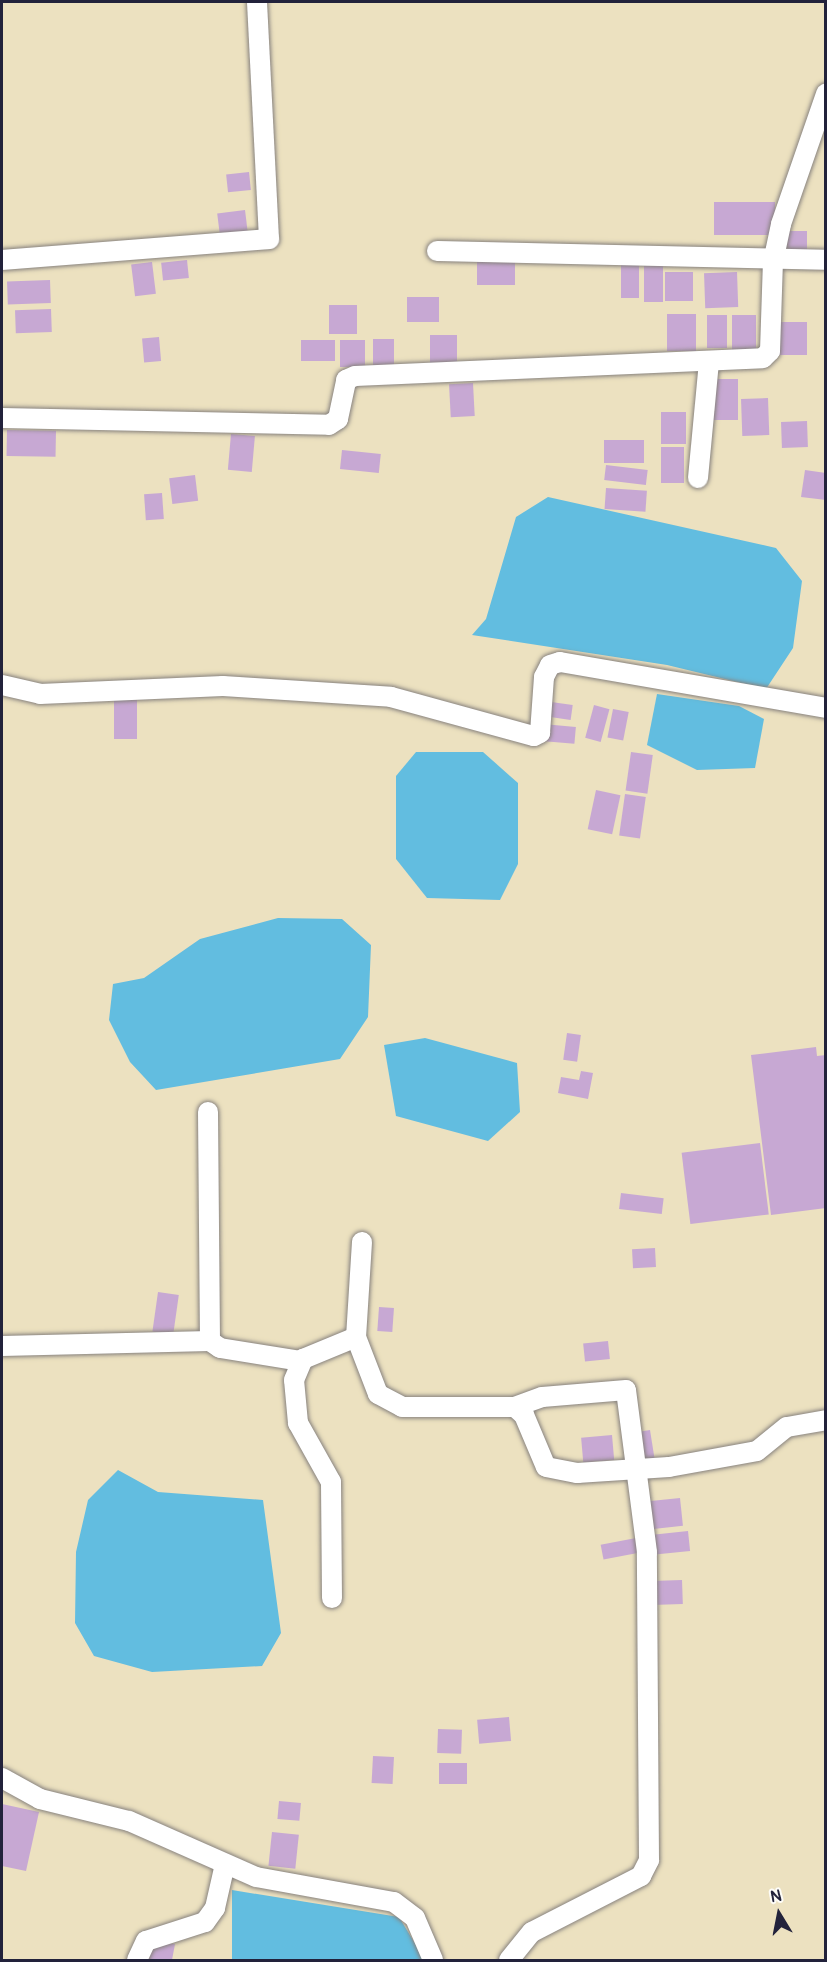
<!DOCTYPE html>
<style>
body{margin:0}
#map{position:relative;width:827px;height:1962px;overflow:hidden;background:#ece1c0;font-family:Pangolin,sans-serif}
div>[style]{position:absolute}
.water>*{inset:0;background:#62bde0}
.building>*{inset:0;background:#c7a8d3;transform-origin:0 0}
.roads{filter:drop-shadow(0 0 2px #87827e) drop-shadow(0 0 2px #87827e)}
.minor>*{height:20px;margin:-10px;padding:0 10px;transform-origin:10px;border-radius:10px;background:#fff}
span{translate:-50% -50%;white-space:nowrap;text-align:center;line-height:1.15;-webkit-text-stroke:6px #fdfcf7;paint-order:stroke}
.frame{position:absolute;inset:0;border:3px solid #22223b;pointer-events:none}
.north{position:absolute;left:749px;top:1884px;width:60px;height:60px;-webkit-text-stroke:4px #fdfcf7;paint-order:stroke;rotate:350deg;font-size:16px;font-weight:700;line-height:24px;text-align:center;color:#22223b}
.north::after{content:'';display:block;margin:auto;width:21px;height:27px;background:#22223b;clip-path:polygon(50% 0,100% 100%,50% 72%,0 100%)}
</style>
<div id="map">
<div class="water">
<div style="clip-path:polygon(548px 497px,776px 548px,802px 581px,793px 648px,766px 689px,667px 665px,472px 635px,486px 619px,516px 517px)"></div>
<div style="clip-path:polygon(657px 694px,739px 706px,764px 719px,755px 768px,697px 770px,647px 745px)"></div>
<div style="clip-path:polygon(416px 752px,483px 752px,518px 783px,518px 864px,500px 900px,427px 898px,396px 859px,396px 776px)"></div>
<div style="clip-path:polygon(278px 918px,342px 919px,371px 945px,368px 1017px,340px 1059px,156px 1090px,130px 1062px,109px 1020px,113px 984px,144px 978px,200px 939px)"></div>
<div style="clip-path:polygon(425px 1038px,517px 1063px,520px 1112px,488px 1141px,396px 1116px,384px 1045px)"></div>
<div style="clip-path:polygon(118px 1470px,158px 1492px,263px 1500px,281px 1633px,262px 1666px,152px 1672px,94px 1656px,75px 1623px,76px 1552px,88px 1500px)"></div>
<div style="clip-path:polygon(232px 1890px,399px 1917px,425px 1960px,232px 1960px)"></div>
</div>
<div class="building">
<div style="left:249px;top:172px;width:18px;height:23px;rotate:84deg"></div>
<div style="left:775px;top:202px;width:33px;height:61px;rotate:90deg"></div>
<div style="left:245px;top:210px;width:25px;height:28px;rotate:83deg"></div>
<div style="left:807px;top:231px;width:21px;height:24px;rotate:90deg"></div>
<div style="left:187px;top:260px;width:18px;height:26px;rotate:84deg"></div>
<div style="left:152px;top:262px;width:32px;height:21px;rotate:83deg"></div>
<div style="left:515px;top:262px;width:23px;height:38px;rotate:90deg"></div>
<div style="left:621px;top:264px;width:18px;height:34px"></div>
<div style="left:644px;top:266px;width:19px;height:36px"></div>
<div style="left:665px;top:272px;width:28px;height:29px"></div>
<div style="left:737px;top:272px;width:35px;height:33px;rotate:88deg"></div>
<div style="left:50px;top:280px;width:23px;height:43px;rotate:88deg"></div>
<div style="left:407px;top:297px;width:32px;height:25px"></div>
<div style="left:329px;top:305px;width:28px;height:29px"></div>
<div style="left:51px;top:309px;width:23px;height:36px;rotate:88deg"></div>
<div style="left:667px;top:314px;width:29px;height:37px"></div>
<div style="left:727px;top:315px;width:33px;height:20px;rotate:90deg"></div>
<div style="left:732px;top:315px;width:24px;height:41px"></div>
<div style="left:775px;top:322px;width:32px;height:33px"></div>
<div style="left:430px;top:335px;width:27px;height:37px"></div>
<div style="left:159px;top:337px;width:24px;height:17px;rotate:85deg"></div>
<div style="left:373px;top:339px;width:21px;height:32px"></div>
<div style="left:301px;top:340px;width:34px;height:21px"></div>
<div style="left:340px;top:340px;width:25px;height:27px"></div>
<div style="left:710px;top:379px;width:28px;height:41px"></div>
<div style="left:473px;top:383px;width:33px;height:24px;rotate:87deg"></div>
<div style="left:768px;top:398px;width:37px;height:27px;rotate:88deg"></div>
<div style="left:661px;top:412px;width:25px;height:32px"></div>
<div style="left:807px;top:421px;width:26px;height:26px;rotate:88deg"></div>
<div style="left:7px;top:430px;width:49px;height:26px;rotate:1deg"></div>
<div style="left:231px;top:434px;width:24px;height:36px;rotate:5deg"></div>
<div style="left:604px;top:440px;width:40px;height:23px"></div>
<div style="left:661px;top:447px;width:23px;height:36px"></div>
<div style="left:342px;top:450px;width:39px;height:19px;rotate:6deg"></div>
<div style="left:606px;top:465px;width:42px;height:15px;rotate:7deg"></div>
<div style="clip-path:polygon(805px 470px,826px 473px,826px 500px,801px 497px)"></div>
<div style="left:195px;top:475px;width:26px;height:26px;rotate:83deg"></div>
<div style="left:606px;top:488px;width:41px;height:21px;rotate:4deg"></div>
<div style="left:162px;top:493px;width:26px;height:18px;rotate:86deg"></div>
<div style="left:114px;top:700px;width:23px;height:39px"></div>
<div style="left:544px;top:701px;width:29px;height:15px;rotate:8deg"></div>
<div style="left:594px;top:705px;width:16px;height:34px;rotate:15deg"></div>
<div style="left:613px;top:709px;width:16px;height:29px;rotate:11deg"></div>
<div style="left:543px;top:724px;width:33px;height:17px;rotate:5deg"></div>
<div style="left:631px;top:752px;width:22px;height:39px;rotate:8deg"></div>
<div style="left:596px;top:790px;width:25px;height:40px;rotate:12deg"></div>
<div style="left:625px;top:794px;width:21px;height:42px;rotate:8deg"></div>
<div style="left:567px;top:1033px;width:14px;height:27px;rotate:8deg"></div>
<div style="clip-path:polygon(816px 1047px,817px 1056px,826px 1055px,826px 1208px,771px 1215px,751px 1055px)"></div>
<div style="clip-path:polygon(581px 1071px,593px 1073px,588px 1099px,558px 1093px,561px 1077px,579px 1080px)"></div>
<div style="left:760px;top:1143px;width:72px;height:79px;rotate:83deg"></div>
<div style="left:621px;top:1193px;width:43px;height:16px;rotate:7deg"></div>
<div style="left:655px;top:1248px;width:19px;height:23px;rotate:87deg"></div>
<div style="left:158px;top:1292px;width:21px;height:40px;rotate:8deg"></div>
<div style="left:379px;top:1307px;width:15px;height:24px;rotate:4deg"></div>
<div style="left:608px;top:1341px;width:18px;height:25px;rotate:84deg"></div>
<div style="left:650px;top:1430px;width:32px;height:16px;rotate:81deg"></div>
<div style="left:612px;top:1435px;width:25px;height:31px;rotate:85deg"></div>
<div style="left:680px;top:1498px;width:28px;height:32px;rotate:84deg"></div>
<div style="left:688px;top:1531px;width:20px;height:40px;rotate:84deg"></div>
<div style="left:636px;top:1538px;width:15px;height:36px;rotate:79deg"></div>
<div style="left:682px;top:1580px;width:24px;height:31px;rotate:88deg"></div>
<div style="left:509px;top:1717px;width:24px;height:32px;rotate:85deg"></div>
<div style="left:438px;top:1729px;width:24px;height:24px;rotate:2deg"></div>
<div style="left:373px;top:1756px;width:21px;height:27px;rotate:3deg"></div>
<div style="left:439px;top:1763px;width:28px;height:21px"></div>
<div style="left:279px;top:1801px;width:22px;height:18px;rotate:5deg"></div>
<div style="clip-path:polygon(2px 1804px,39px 1812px,26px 1871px,2px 1866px)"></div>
<div style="left:272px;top:1832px;width:27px;height:34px;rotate:6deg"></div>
<div style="clip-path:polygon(152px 1941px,175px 1944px,172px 1960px,149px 1960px)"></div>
</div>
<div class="roads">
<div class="minor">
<div style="left:437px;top:251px;width:389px;rotate:1.3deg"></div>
<div style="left:2px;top:260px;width:268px;rotate:-4.5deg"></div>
<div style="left:269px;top:239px;width:237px;rotate:-92.9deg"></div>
<div style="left:2px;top:418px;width:327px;rotate:1.2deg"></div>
<div style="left:329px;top:425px;width:11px;rotate:-34deg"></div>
<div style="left:338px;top:419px;width:40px;rotate:-78deg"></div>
<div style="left:346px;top:380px;width:10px;rotate:-24deg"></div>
<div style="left:355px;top:376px;width:408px;rotate:-2.5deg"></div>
<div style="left:763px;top:358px;width:10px;rotate:-45deg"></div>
<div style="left:770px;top:351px;width:89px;rotate:-88.1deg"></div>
<div style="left:773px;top:262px;width:39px;rotate:-78deg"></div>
<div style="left:781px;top:224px;width:138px;rotate:-70.9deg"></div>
<div style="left:698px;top:478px;width:117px;rotate:-84.6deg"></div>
<div style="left:2px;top:685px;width:39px;rotate:13deg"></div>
<div style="left:40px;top:694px;width:183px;rotate:-2.5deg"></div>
<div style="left:223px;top:686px;width:168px;rotate:3.7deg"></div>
<div style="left:391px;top:697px;width:148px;rotate:15.3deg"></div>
<div style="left:534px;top:736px;width:7px;rotate:-27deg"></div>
<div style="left:540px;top:733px;width:56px;rotate:-85.9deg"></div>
<div style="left:544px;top:677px;width:13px;rotate:-63deg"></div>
<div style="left:550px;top:665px;width:10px;rotate:-17deg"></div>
<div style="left:560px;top:662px;width:270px;rotate:9.8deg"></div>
<div style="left:208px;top:1112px;width:229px;rotate:89.5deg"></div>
<div style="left:210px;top:1341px;width:12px;rotate:35deg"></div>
<div style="left:220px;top:1348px;width:81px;rotate:9.2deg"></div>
<div style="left:362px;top:1242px;width:95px;rotate:93.6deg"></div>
<div style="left:356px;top:1337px;width:61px;rotate:68.9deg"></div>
<div style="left:378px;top:1394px;width:27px;rotate:28deg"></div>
<div style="left:402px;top:1407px;width:113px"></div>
<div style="left:515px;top:1407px;width:12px;rotate:42deg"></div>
<div style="left:524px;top:1415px;width:56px;rotate:67.1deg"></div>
<div style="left:546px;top:1467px;width:32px;rotate:11deg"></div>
<div style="left:577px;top:1473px;width:92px;rotate:-3.7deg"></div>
<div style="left:669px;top:1467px;width:89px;rotate:-10.3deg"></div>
<div style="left:757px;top:1451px;width:38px;rotate:-39deg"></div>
<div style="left:787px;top:1427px;width:40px;rotate:-10deg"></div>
<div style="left:2px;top:1346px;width:208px;rotate:-1.4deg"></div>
<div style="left:332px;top:1598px;width:116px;rotate:-90.5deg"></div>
<div style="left:331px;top:1482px;width:68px;rotate:-119.2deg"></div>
<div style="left:298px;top:1423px;width:43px;rotate:-95.3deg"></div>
<div style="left:294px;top:1380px;width:23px;rotate:-67deg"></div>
<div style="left:303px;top:1359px;width:57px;rotate:-22.5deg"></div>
<div style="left:2px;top:1778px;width:43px;rotate:28.9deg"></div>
<div style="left:40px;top:1799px;width:92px;rotate:13.9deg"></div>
<div style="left:129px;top:1821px;width:139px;rotate:23.8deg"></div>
<div style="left:256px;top:1877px;width:140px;rotate:10.3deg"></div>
<div style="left:394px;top:1902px;width:26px;rotate:37deg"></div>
<div style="left:415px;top:1918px;width:46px;rotate:66.8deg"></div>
<div style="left:137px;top:1960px;width:21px;rotate:-65deg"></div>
<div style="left:146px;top:1941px;width:62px;rotate:-17.9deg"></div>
<div style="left:205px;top:1922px;width:17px;rotate:-54deg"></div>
<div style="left:215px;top:1908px;width:45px;rotate:-77.2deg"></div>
<div style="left:509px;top:1960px;width:36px;rotate:-51deg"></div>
<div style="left:532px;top:1932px;width:123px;rotate:-27.2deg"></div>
<div style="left:641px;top:1876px;width:18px;rotate:-63deg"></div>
<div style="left:649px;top:1860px;width:308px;rotate:-90.4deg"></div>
<div style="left:647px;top:1552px;width:163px;rotate:-97.4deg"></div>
<div style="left:626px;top:1390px;width:84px;rotate:175.2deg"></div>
<div style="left:542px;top:1397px;width:29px;rotate:160deg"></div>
</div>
</div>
<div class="frame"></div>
<div class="north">N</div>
</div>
